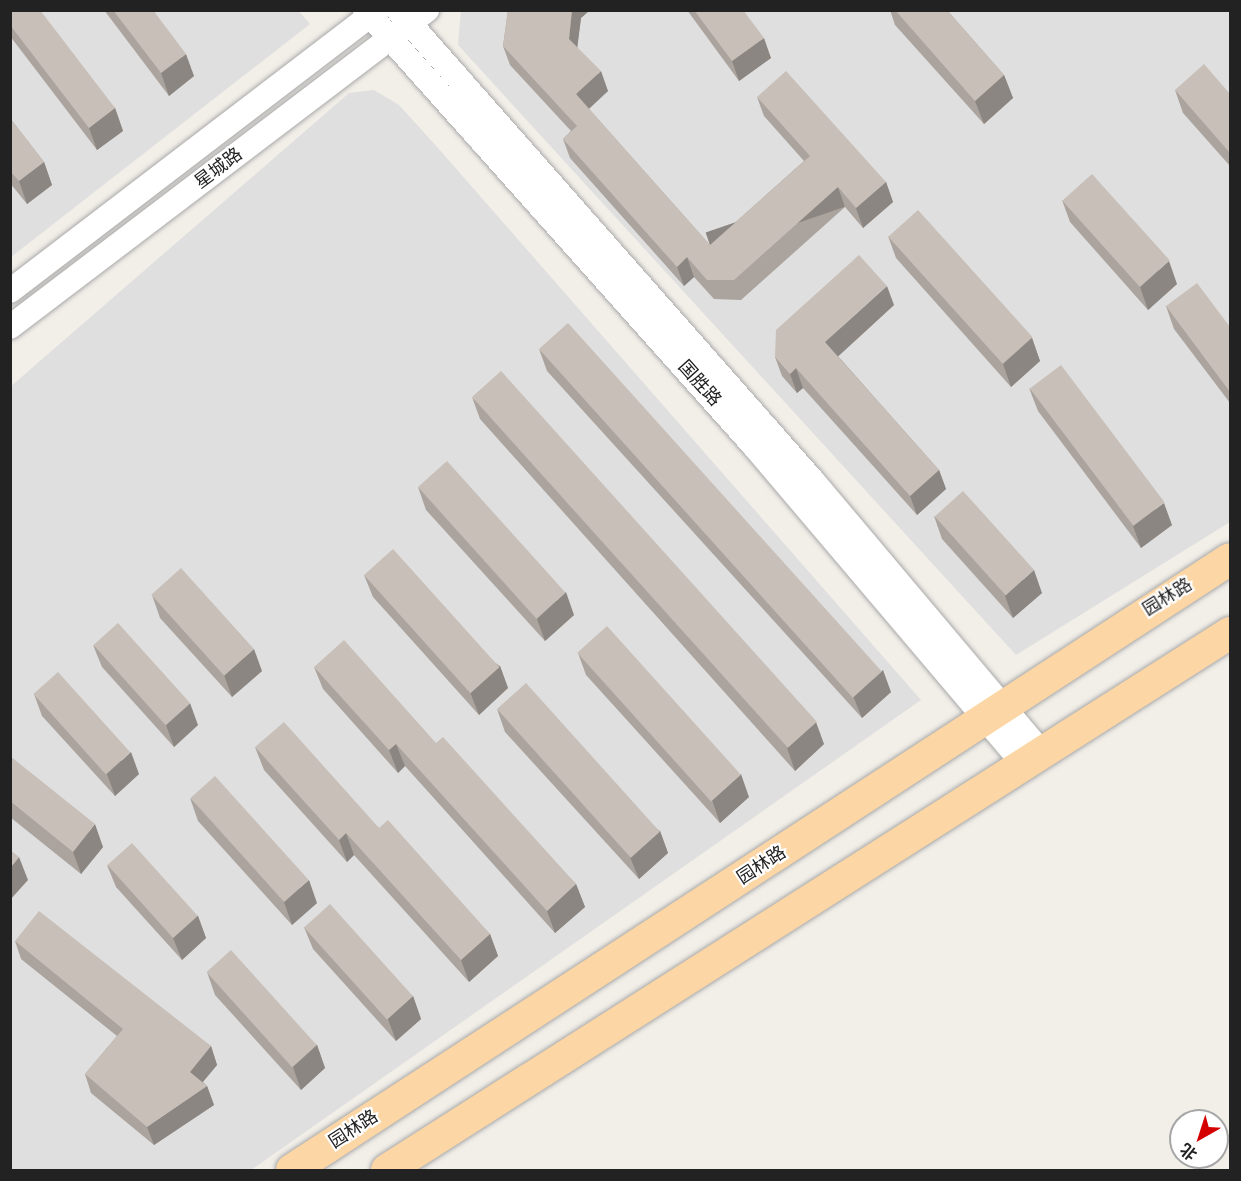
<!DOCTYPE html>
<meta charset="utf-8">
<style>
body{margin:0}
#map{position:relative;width:1241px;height:1181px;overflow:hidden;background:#f2efe9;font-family:"Source Sans 3","Noto Sans SC",sans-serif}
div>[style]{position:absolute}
.residential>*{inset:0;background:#e0dfdf}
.roads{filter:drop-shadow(0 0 2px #a9a9a9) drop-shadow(0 0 2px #a9a9a9)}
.tertiary>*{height:24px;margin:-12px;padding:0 12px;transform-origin:12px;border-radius:12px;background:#fff}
.primary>*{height:32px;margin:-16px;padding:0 16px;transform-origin:16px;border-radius:16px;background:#fcd6a4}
.wall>*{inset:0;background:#aba49e}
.shaded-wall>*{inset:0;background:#8b8681;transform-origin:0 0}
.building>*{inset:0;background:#c7bfb8;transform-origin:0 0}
span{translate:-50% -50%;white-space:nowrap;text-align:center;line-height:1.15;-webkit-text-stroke:4.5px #fff;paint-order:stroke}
.street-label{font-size:18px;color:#222}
.frame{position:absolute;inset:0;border:12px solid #222;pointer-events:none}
.north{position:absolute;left:1169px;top:1109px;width:60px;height:60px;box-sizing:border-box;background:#fff;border:2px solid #a7a7a7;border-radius:50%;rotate:219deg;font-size:16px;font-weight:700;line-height:24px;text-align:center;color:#222}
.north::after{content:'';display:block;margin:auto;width:21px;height:27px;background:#d40000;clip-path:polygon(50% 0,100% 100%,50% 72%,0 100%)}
</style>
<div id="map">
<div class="residential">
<div style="clip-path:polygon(298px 10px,310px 24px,11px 257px,11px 11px)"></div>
<div style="clip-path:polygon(461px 10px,1230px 11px,1230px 522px,1016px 655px,458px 45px)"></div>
<div style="clip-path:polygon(374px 90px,399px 105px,438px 148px,921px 700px,251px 1170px,11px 1170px,10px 387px,349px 93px)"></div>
</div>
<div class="roads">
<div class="tertiary">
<div style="left:365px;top:10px;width:584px;rotate:48.26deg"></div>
<div style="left:754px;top:446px;width:417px;rotate:49.7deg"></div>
<div style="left:398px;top:10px;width:628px;rotate:48.62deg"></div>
<div style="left:813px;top:481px;width:356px;rotate:49.9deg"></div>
<div style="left:10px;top:291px;width:463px;rotate:-37.4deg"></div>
<div style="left:10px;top:327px;width:524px;rotate:-37.24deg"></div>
</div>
<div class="primary">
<div style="left:292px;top:1170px;width:1119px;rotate:-33.08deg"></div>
<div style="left:387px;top:1170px;width:1000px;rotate:-32.5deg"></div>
</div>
</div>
<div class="wall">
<div style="clip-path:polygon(10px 10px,115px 108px,123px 131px,97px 150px,10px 36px)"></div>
<div style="clip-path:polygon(104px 10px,153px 10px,194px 76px,169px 96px)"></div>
<div style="clip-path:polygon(508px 10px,590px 10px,581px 18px,577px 47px,608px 91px,589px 109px,710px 245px,804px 161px,764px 116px,757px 97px,886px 182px,893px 202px,863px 228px,845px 207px,741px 300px,714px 299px,694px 277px,684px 286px,570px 158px,563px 139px,571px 131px,510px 65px,503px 46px)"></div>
<div style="clip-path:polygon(687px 10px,743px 10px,771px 58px,739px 81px)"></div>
<div style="clip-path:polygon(890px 10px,947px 10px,1004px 75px,1013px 98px,984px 124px,895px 25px)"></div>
<div style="clip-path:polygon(1175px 90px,1230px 94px,1230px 166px,1183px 113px)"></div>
<div style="clip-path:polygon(10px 118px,44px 162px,52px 185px,27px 204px,10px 183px)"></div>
<div style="clip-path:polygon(1062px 200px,1177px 284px,1148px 310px,1070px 222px)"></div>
<div style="clip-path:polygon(888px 236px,1032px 338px,1040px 361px,1011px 387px,896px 258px)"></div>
<div style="clip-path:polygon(894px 305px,838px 356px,939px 470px,946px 489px,917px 515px,803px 388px,797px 393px,782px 376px,775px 357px)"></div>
<div style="clip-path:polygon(1166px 306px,1230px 327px,1230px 403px,1174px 329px)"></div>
<div style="clip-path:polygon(539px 349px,891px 692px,862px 718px,547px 371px)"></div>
<div style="clip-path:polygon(1029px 388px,1172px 525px,1141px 548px,1038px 411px)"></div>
<div style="clip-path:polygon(472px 397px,824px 744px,795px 771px,480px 419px)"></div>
<div style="clip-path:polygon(418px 487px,574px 615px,545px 641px,426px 510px)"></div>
<div style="clip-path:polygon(934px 516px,1042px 593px,1013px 618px,942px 539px)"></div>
<div style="clip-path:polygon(364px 575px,500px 666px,508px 688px,479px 715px,373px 597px)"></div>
<div style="clip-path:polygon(152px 595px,262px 671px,232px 697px,160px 618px)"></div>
<div style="clip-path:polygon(93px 645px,198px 725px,174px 747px,102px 667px)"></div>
<div style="clip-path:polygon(578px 653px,749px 797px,720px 823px,586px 675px)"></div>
<div style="clip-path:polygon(314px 667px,436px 743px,576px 884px,585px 907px,555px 933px,405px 766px,398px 773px,323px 689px)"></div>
<div style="clip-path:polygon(34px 694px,139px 774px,115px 796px,42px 716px)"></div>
<div style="clip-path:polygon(497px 709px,660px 831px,668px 853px,639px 879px,505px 732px)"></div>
<div style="clip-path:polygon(255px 747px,379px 828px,490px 934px,498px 956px,469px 982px,354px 855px,347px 862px,264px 770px)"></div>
<div style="clip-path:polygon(10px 756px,103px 847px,81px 874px,10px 817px)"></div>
<div style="clip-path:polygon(190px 798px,317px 903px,292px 925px,198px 821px)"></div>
<div style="clip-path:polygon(107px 865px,198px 916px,206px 938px,182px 960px,116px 887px)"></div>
<div style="clip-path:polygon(304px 927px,413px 996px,421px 1019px,396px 1041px,313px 949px)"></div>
<div style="clip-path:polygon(15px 941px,211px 1046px,217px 1065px,203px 1082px,207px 1086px,214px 1105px,154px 1145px,91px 1093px,85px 1074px,117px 1036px,21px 959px)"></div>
<div style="clip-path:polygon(207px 972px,317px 1045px,325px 1068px,301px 1090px,215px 995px)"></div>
</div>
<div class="shaded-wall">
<div style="clip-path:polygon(572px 10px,590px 10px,581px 18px,576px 58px,569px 39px)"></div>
<div style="clip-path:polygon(764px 38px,771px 58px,739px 81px,732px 61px)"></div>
<div style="clip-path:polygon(186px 54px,194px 76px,169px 96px,161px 73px)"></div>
<div style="clip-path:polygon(601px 71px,608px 91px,583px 114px,576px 94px)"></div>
<div style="clip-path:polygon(1004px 75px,1013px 98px,984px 124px,975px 101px)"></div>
<div style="clip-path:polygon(115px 108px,123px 131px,97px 150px,89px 128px)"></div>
<div style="clip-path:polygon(44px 162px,52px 185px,27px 204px,19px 181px)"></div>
<div style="clip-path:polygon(886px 182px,893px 202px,863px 228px,856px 208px)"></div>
<div style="left:838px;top:187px;width:21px;height:140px;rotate:71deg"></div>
<div style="clip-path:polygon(687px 257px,694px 277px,684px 286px,677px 267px)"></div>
<div style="clip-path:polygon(1169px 261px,1177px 284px,1148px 310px,1140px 287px)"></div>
<div style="clip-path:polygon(887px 286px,894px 305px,832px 362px,825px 342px)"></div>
<div style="clip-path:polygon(1032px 338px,1040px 361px,1011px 387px,1003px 364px)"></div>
<div style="clip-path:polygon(796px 368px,803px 388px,797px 393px,790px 374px)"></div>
<div style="clip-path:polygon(939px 470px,946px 489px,917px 515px,910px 496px)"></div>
<div style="clip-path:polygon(1164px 503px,1172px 525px,1141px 548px,1133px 526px)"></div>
<div style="clip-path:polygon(1034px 570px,1042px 593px,1013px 618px,1005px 596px)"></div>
<div style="clip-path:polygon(566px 592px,574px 615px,545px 641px,537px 619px)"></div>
<div style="clip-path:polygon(254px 649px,262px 671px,232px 697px,224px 675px)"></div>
<div style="clip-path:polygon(500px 666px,508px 688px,479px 715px,470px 692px)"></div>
<div style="clip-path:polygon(883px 670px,891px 692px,862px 718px,853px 696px)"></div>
<div style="clip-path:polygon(190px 703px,198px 725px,174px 747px,166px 725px)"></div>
<div style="clip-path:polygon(816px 722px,824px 744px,795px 771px,787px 748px)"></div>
<div style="clip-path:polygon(396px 744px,405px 766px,398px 773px,389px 750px)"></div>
<div style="clip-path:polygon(131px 752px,139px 774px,115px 796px,107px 774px)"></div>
<div style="clip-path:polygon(741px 774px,749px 797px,720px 823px,712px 800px)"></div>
<div style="clip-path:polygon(95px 824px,103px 847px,81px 874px,73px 852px)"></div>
<div style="clip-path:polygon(660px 831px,668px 853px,639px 879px,630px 857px)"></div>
<div style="clip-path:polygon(346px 833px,354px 855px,347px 862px,339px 840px)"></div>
<div style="clip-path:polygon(19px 857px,28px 880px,10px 900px,10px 868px)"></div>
<div style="clip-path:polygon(309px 880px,317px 903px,292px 925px,284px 902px)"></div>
<div style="clip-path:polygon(576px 884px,585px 907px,555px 933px,547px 911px)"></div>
<div style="clip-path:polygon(198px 916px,206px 938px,182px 960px,173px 938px)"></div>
<div style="clip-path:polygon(490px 934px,498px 956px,469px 982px,461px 960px)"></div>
<div style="clip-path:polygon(413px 996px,421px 1019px,396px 1041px,388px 1019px)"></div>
<div style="clip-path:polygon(317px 1045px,325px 1068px,301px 1090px,293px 1067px)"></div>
<div style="clip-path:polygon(211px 1046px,217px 1065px,196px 1090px,190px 1072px)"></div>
<div style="clip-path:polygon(207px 1086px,214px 1105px,154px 1145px,147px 1127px)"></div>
</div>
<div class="building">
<div style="clip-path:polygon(10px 10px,40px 10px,115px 108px,89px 128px,10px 25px)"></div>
<div style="clip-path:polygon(113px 10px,153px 10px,186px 54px,161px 73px)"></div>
<div style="clip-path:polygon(508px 10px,572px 10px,569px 39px,601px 71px,576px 94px,710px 245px,810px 156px,757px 97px,786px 71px,886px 182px,856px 208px,838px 187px,734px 280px,707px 280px,687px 257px,677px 267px,563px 139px,577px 126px,503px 46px)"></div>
<div style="clip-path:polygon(694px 10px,743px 10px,764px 38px,732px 61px)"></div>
<div style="clip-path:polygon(895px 10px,947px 10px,1004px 75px,975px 101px)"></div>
<div style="clip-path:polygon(1204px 64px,1230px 94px,1230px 153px,1175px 90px)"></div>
<div style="clip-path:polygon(10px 118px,44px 162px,19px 181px,10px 171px)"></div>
<div style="left:1092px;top:174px;width:116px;height:40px;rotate:48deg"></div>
<div style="left:918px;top:210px;width:171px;height:40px;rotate:48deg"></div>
<div style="clip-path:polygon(859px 255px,887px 286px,825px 342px,939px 470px,910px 496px,796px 368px,790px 374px,775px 357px,776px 330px)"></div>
<div style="clip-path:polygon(1197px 283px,1230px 327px,1230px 392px,1166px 306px)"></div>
<div style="left:568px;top:323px;width:469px;height:39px;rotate:48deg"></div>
<div style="left:1061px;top:365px;width:172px;height:39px;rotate:53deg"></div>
<div style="left:501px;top:371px;width:472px;height:39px;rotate:48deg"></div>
<div style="left:447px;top:461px;width:177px;height:39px;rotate:48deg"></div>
<div style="left:963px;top:491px;width:106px;height:38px;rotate:48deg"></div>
<div style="left:393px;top:549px;width:159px;height:39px;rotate:48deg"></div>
<div style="left:181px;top:568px;width:109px;height:40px;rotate:48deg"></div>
<div style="left:118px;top:623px;width:108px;height:33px;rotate:48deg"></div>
<div style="left:607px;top:626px;width:200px;height:40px;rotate:48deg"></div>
<div style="clip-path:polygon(344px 640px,436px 743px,443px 737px,576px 884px,547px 911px,396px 744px,389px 750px,314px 667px)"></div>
<div style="left:58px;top:672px;width:108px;height:33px;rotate:48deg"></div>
<div style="left:526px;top:683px;width:200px;height:39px;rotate:48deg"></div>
<div style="clip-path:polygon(284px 722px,379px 828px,388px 820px,490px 934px,461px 960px,346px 833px,339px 840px,255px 747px)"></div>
<div style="clip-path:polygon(10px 756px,95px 824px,73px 852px,10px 801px)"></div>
<div style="left:215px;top:776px;width:140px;height:33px;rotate:48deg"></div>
<div style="left:132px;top:843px;width:98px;height:33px;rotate:48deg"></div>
<div style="clip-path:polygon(10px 850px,19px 857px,10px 868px)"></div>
<div style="left:330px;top:904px;width:124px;height:35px;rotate:48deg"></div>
<div style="clip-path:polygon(39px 911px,211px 1046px,190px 1072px,207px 1086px,147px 1127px,85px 1074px,123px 1029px,15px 941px)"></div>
<div style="left:231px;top:950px;width:128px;height:33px;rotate:48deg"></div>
</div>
<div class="street-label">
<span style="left:219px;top:169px;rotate:-37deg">星城路</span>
<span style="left:699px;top:384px;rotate:48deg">国胜路</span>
<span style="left:1168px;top:598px;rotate:-32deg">园林路</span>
<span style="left:762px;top:866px;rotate:-33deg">园林路</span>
<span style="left:354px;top:1130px;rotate:-33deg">园林路</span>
</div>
<div class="frame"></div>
<div class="north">北</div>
</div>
